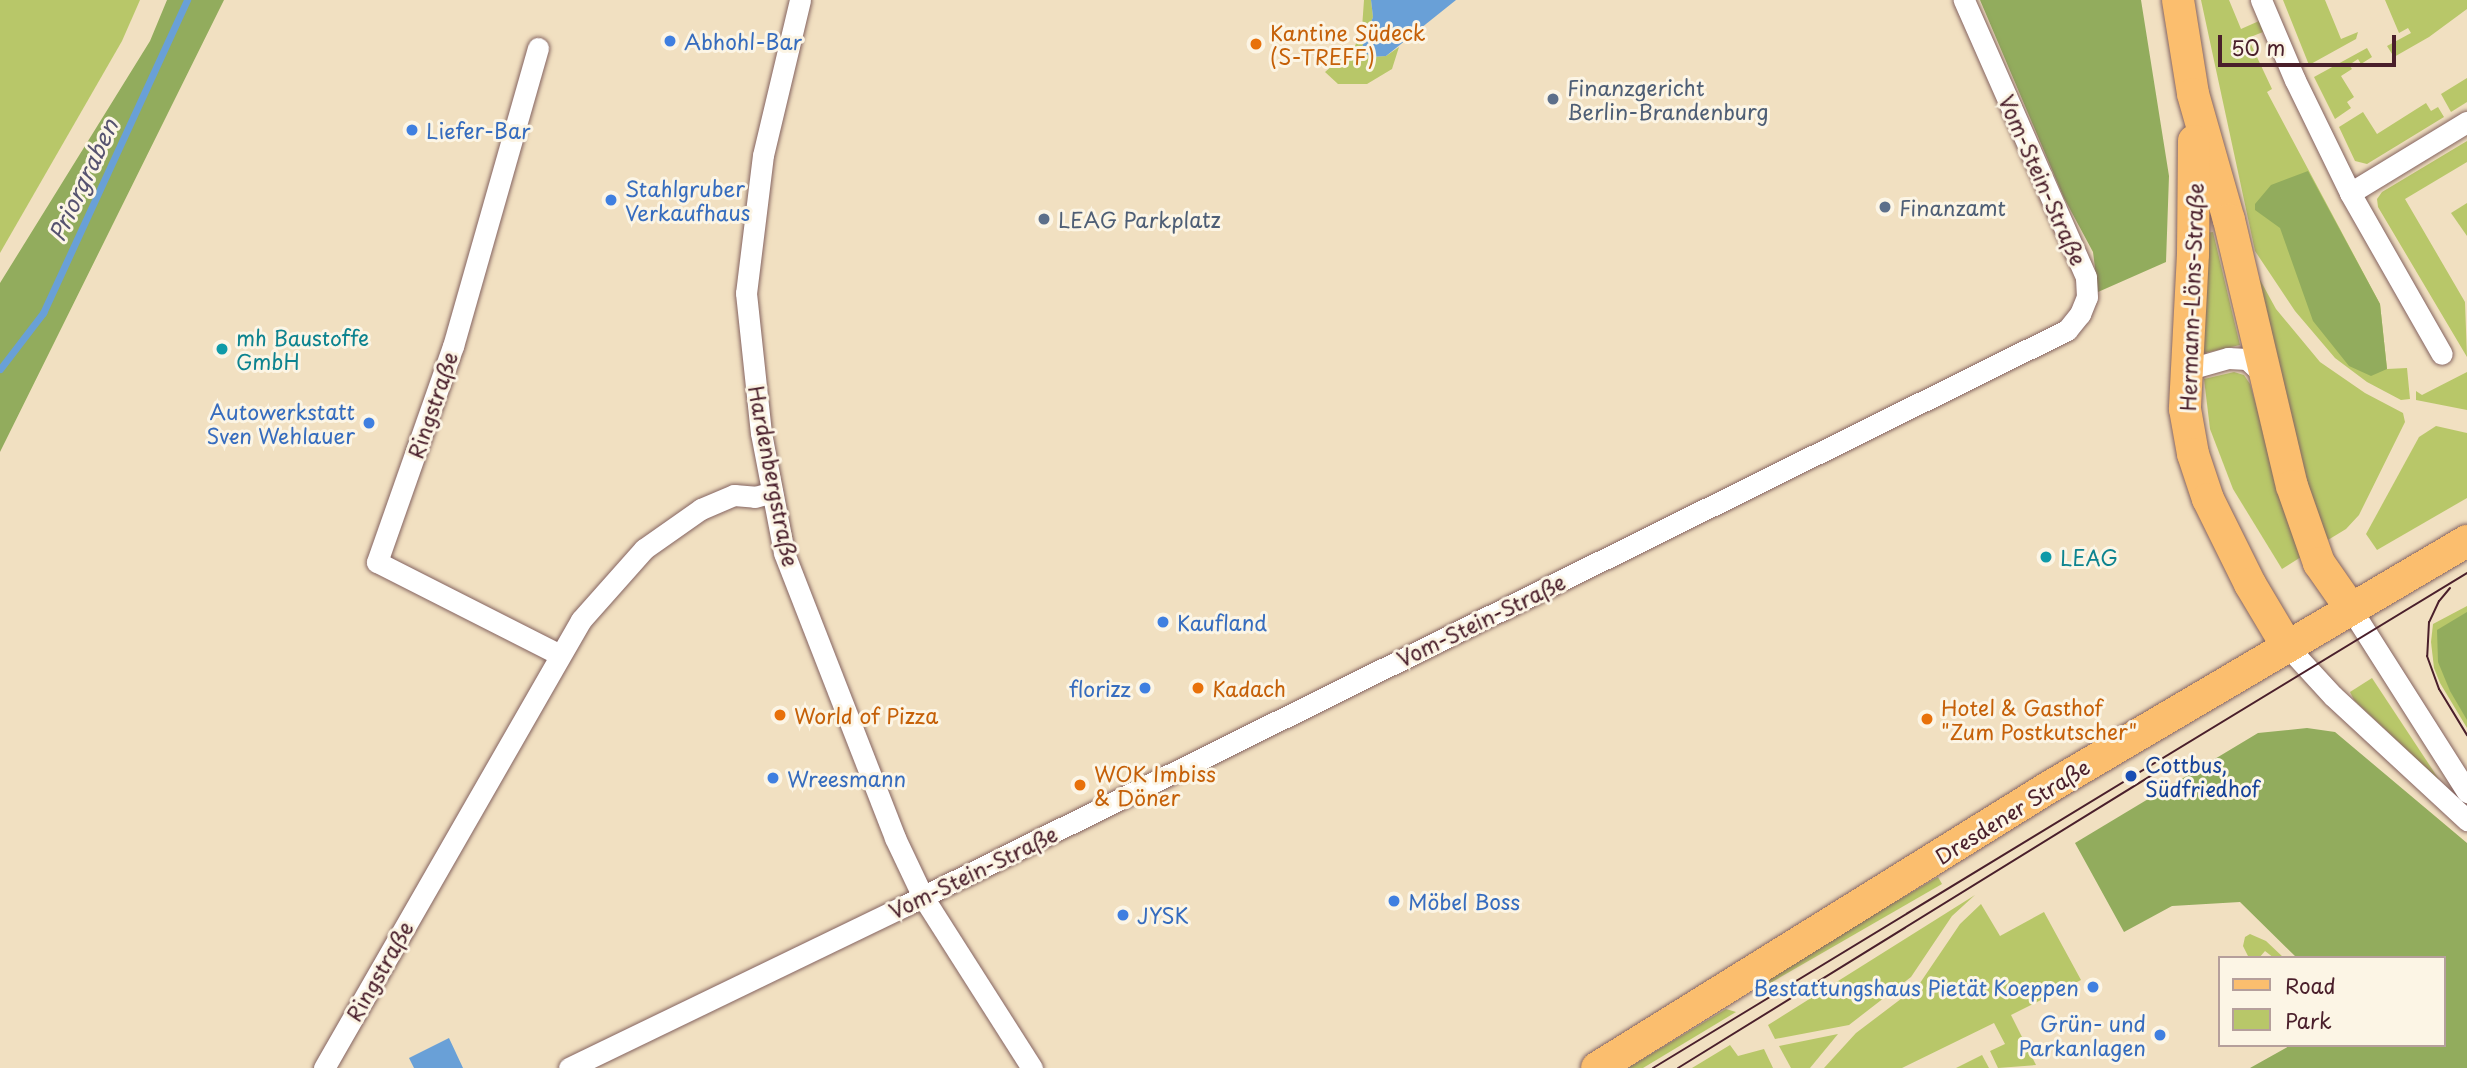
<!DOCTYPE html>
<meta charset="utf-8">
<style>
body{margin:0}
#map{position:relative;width:2467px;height:1068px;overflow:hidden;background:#f1e0c1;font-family:"Playpen Sans",sans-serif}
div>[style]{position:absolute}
.green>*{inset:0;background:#b8c769;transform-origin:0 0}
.forest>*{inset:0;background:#92ac5d}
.water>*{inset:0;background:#69a0d7}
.stream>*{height:7px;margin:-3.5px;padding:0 3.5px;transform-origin:3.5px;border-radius:3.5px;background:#69a0d7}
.roads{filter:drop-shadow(0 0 2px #846360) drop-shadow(0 0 2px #846360)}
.street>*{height:21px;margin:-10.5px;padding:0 10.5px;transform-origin:10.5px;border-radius:10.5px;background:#fff}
.primary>*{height:32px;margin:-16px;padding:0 16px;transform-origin:16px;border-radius:16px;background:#fbbe6e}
.tram>*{height:2px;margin:-1px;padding:0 1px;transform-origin:1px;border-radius:1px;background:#4a1f2b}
.dots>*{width:19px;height:19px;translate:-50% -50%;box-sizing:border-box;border:4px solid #fcf5e5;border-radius:50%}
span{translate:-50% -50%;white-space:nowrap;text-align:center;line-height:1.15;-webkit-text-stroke:6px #fcf5e5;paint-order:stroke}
.food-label{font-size:21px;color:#c56008}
.left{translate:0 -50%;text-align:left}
.shop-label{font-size:21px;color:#366cbe}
.right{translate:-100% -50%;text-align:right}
.service-label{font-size:21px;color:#4e5e75}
.street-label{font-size:21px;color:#4a1f2b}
.culture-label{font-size:21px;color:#0d838f}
.transit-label{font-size:21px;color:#164399}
.water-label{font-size:23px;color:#565370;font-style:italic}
.legend{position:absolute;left:2218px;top:956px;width:228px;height:91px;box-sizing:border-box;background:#fcf5e5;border:2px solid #b59f9b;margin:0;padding:9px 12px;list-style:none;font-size:21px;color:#4a1f2b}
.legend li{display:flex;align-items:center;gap:14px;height:35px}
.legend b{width:35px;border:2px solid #b59f9b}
.scale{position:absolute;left:2218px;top:35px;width:178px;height:32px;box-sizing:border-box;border:4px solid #4a1f2b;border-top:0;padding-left:9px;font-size:21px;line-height:24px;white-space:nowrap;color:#4a1f2b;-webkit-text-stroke:5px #fcf5e5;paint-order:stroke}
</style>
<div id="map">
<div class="green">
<div style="clip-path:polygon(0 0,140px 0,122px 41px,0 253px)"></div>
<div style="clip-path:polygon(1364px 0,1371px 0,1373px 17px,1361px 50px,1371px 57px,1386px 56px,1399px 47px,1392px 69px,1367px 84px,1338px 84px,1325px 72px,1355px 46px,1362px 28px)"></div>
<div style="clip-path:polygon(2201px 0,2229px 0,2241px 29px,2259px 21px,2263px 32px,2248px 38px,2272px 89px,2267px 92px,2380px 304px,2387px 369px,2407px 368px,2410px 399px,2401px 400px,2367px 382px,2335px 358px,2295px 311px,2255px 251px)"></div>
<div style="clip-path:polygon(2283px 0,2325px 0,2341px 39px,2358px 32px,2356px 39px,2309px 65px)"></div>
<div style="clip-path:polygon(2385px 0,2467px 0,2467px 9px,2429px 37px,2394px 57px,2387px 46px,2411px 33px,2408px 28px,2399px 33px)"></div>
<div style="clip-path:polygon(2367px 48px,2372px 57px,2361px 64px,2358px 59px,2349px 65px,2352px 69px,2341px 76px,2354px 97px,2347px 102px,2351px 108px,2335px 119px,2314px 77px)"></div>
<div style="clip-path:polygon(2467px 78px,2467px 102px,2451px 112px,2441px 94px)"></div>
<div style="clip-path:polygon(2426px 103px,2431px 111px,2438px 107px,2444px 117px,2367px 164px,2355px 161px,2339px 127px,2363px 112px,2377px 134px)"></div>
<div style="clip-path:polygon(2467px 141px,2467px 162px,2405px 199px,2465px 302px,2467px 357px,2378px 207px,2377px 199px,2382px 192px)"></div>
<div style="clip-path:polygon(2467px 203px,2467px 236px,2451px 213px)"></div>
<div style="clip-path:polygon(2213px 232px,2240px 345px,2204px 353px,2205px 233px)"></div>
<div style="clip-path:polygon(2248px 258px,2276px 309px,2320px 362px,2365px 393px,2403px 413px,2405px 422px,2359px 515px,2346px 529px,2323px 543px)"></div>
<div style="clip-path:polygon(2234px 372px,2244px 375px,2250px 384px,2301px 557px,2282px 569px,2233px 489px,2210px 429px,2204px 379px)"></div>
<div style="clip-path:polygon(2467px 372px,2467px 410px,2416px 400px,2416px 391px,2422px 395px)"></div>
<div style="clip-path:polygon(2436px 426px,2467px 433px,2467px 498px,2377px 550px,2366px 534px,2419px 437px)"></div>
<div style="clip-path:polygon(2467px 606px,2467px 728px,2440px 683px,2434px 668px,2431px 642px,2433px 624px)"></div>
<div style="clip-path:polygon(2372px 678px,2440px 781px,2354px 700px,2350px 692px)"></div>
<div style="left:1938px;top:877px;width:8px;height:210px;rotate:60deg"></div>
<div style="clip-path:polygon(1975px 895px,1952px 916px,1911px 977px,1849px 1025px,1775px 1039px,1768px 1025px)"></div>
<div style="clip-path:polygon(1981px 904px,2000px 936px,2044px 912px,2081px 980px,2011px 1015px,2036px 1065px,1998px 1068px,1990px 1051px,2005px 1044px,1994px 1023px,1902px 1068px,1824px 1068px,1856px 1033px,1918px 986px,1960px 924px)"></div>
<div style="clip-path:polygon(2250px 934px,2266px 941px,2284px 958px,2274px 958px,2265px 951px,2259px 958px,2249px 958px,2243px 946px,2245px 937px)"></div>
<div style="clip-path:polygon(1726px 1009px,1736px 1012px,1643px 1068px,1628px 1068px)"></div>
<div style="clip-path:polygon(1838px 1034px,1810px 1068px,1791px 1068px,1779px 1046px)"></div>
<div style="clip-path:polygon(1730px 1045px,1738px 1056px,1764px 1049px,1773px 1068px,1692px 1068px)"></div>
<div style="clip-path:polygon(1982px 1055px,1989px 1068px,1956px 1068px)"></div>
</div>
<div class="forest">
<div style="clip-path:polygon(167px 0,224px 0,0 452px,0 283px,150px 41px)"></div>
<div style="clip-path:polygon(1980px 0,2141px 0,2169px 176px,2166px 262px,2098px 292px,2093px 252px,2064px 198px)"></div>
<div style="clip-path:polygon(2308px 171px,2380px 304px,2387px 369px,2371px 376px,2349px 366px,2313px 321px,2280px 228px,2255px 210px,2255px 204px,2271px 185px)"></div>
<div style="clip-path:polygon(2467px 612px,2467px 720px,2450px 691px,2438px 662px,2437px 630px)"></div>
<div style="clip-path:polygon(2307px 728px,2335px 732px,2467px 843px,2467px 1068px,2250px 1068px,2291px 1045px,2444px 1045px,2444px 958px,2297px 958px,2240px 902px,2172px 906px,2124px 932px,2075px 843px,2258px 733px)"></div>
</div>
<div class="water">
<div style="clip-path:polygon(1371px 0,1456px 0,1386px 56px,1371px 57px,1361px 50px,1373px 17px)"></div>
<div style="clip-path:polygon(449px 1038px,463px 1068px,414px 1068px,409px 1058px)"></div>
</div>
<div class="stream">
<div style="left:0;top:369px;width:71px;rotate:-52.5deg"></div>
<div style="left:43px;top:313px;width:345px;rotate:-65.3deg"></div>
</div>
<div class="roads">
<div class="street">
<div style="left:800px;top:0;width:159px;rotate:103.4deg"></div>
<div style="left:763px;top:155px;width:139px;rotate:97deg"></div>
<div style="left:746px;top:293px;width:141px;rotate:83.9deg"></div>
<div style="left:761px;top:433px;width:122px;rotate:79.1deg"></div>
<div style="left:784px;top:553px;width:306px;rotate:68.7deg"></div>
<div style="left:895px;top:838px;width:65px;rotate:64.6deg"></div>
<div style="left:923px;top:897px;width:203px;rotate:57.5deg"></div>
<div style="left:2261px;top:0;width:87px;rotate:67deg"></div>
<div style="left:2295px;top:80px;width:126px;rotate:64deg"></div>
<div style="left:2350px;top:193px;width:185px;rotate:60.3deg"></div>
<div style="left:538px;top:48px;width:310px;rotate:105.9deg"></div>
<div style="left:453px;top:346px;width:229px;rotate:109.4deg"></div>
<div style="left:377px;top:562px;width:205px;rotate:26.9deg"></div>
<div style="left:2350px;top:193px;width:137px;rotate:-31.3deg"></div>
<div style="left:2186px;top:370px;width:44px;rotate:-15.9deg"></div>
<div style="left:2228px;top:358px;width:19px;rotate:3deg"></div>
<div style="left:2247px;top:359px;width:22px;rotate:43deg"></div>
<div style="left:2351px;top:609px;width:217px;rotate:57.6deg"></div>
<div style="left:2287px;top:646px;width:68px;rotate:47.4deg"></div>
<div style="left:2333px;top:696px;width:183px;rotate:42.8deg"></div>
<div style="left:324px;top:1068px;width:516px;rotate:-60.16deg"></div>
<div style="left:581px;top:620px;width:95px;rotate:-48.4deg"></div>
<div style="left:644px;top:549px;width:70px;rotate:-35.1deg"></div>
<div style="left:701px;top:509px;width:36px;rotate:-23deg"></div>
<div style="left:734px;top:495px;width:21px;rotate:5deg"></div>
<div style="left:755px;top:497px;width:18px;rotate:-16deg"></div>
<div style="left:569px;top:1068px;width:372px;rotate:-25.8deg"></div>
<div style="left:904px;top:906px;width:1298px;rotate:-26.35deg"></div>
<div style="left:2067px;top:330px;width:21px;rotate:-51deg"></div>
<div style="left:2080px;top:314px;width:18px;rotate:-68deg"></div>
<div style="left:2087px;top:297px;width:20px;rotate:-93deg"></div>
<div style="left:2086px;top:277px;width:303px;rotate:-113.8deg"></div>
</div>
<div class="primary">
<div style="left:2178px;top:0;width:95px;rotate:80.9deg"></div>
<div style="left:2193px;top:94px;width:131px;rotate:74.1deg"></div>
<div style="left:2229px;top:220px;width:273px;rotate:76.7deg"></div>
<div style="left:2292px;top:486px;width:82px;rotate:70.7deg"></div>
<div style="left:2319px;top:563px;width:56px;rotate:55.2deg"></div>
<div style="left:2194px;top:141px;width:113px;rotate:90.5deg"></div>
<div style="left:2193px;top:254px;width:155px;rotate:93deg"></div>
<div style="left:2185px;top:409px;width:46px;rotate:79.9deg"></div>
<div style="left:2193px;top:454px;width:47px;rotate:71.6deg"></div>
<div style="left:2208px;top:499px;width:95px;rotate:63.7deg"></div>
<div style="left:2250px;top:584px;width:72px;rotate:59.2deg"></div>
<div style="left:1597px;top:1068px;width:534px;rotate:-31.85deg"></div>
<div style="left:2051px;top:786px;width:483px;rotate:-30.5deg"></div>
</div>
</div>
<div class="tram">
<div style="left:2450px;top:588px;width:17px;rotate:130deg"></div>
<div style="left:2439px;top:601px;width:23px;rotate:115deg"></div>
<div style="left:2429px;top:622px;width:34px;rotate:93deg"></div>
<div style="left:2427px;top:656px;width:35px;rotate:70deg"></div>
<div style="left:2439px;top:689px;width:54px;rotate:58.7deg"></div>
<div style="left:1653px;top:1068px;width:953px;rotate:-31.3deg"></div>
<div style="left:1678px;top:1068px;width:573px;rotate:-31.72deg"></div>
</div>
<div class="dots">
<div style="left:670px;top:41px;background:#3f7fe0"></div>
<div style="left:1256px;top:44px;background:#e8710a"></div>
<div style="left:1553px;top:99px;background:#5c6f8a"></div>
<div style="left:412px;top:130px;background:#3f7fe0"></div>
<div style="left:611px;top:200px;background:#3f7fe0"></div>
<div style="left:1885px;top:207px;background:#5c6f8a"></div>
<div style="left:1044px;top:219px;background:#5c6f8a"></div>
<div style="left:222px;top:349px;background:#0f9aa8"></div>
<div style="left:369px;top:423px;background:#3f7fe0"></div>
<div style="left:2046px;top:557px;background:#0f9aa8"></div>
<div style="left:1163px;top:622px;background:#3f7fe0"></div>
<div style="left:1145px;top:688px;background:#3f7fe0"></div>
<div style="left:1198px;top:688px;background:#e8710a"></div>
<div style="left:780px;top:715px;background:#e8710a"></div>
<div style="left:1927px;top:719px;background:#e8710a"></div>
<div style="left:2131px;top:776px;background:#1a4fb4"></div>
<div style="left:773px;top:778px;background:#3f7fe0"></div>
<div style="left:1080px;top:785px;background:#e8710a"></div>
<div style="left:1394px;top:901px;background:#3f7fe0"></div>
<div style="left:1123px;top:915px;background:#3f7fe0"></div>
<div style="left:2093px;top:987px;background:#3f7fe0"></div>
<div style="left:2160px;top:1035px;background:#3f7fe0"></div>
</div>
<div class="food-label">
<span class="left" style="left:1270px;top:44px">Kantine Südeck<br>(S-TREFF)</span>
<span class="left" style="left:1212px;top:688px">Kadach</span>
<span class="left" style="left:1941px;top:719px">Hotel &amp; Gasthof<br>"Zum Postkutscher"</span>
<span class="left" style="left:794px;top:715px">World of Pizza</span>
<span class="left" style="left:1094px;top:785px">WOK Imbiss<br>&amp; Döner</span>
</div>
<div class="shop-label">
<span class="left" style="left:684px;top:41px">Abhohl-Bar</span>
<span class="left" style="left:426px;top:130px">Liefer-Bar</span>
<span class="left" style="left:625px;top:200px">Stahlgruber<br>Verkaufhaus</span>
<span class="right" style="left:355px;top:423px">Autowerkstatt<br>Sven Wehlauer</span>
<span class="left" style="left:1177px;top:622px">Kaufland</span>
<span class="right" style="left:1131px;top:688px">florizz</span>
<span class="left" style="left:787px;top:778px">Wreesmann</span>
<span class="left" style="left:1408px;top:901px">Möbel Boss</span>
<span class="left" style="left:1137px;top:915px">JYSK</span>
<span class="right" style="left:2079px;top:987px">Bestattungshaus Pietät Koeppen</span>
<span class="right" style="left:2146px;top:1035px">Grün- und<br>Parkanlagen</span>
</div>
<div class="service-label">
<span class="left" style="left:1567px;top:99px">Finanzgericht<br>Berlin-Brandenburg</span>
<span class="left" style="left:1899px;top:207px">Finanzamt</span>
<span class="left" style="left:1058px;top:219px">LEAG Parkplatz</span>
</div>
<div class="street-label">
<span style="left:2043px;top:180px;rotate:66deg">Vom-Stein-Straße</span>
<span style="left:2191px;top:297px;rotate:-88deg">Hermann-Löns-Straße</span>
<span style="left:432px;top:405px;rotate:-71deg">Ringstraße</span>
<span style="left:774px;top:476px;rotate:79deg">Hardenbergstraße</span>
<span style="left:1481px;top:620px;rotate:-26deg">Vom-Stein-Straße</span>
<span style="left:2012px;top:811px;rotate:-32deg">Dresdener Straße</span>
<span style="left:973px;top:872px;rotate:-26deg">Vom-Stein-Straße</span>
<span style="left:379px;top:971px;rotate:-60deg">Ringstraße</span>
</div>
<div class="culture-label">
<span class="left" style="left:236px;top:349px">mh Baustoffe<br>GmbH</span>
<span class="left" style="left:2060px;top:557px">LEAG</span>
</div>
<div class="transit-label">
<span class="left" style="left:2145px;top:776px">Cottbus,<br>Südfriedhof</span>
</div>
<div class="water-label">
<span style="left:83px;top:180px;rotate:-65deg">Priorgraben</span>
</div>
<ul class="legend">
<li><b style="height:9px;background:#fbbe6e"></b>Road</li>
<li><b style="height:19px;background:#b8c769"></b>Park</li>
</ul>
<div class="scale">50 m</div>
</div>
